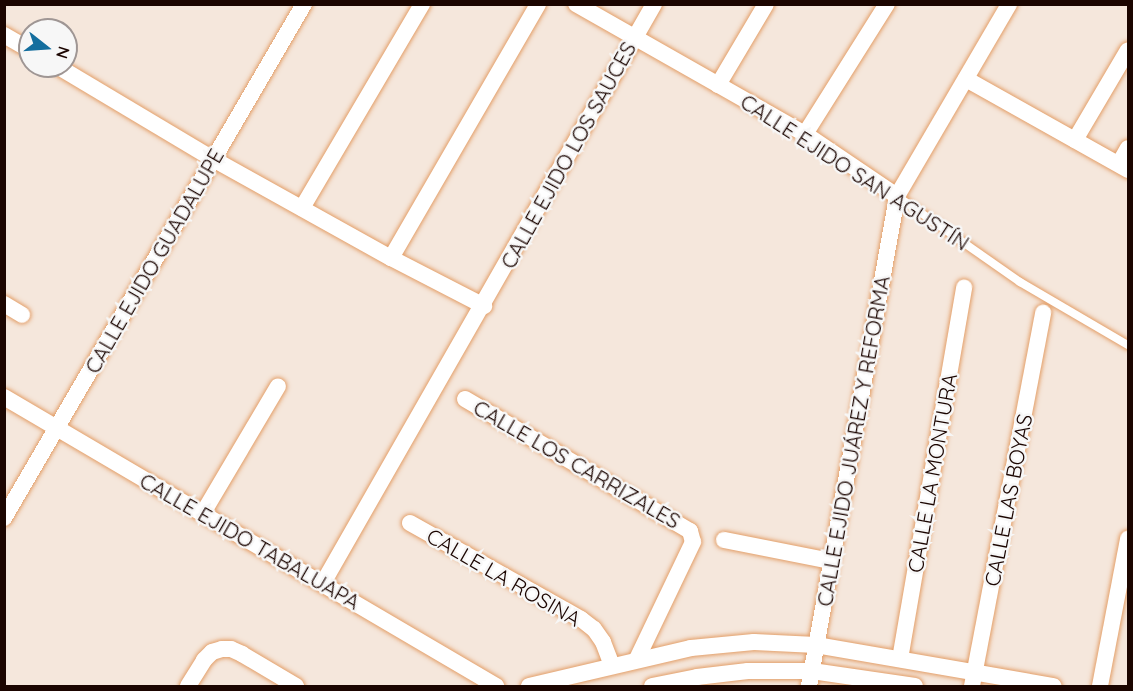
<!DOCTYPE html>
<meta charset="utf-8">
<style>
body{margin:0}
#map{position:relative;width:1133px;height:691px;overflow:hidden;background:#f5e7dc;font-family:Quicksand,sans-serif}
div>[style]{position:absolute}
.roads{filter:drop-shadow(0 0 2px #e39f69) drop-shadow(0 0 2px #e39f69)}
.lane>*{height:8px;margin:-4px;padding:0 4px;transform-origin:4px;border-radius:4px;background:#fff}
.street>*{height:16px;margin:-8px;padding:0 8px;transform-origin:8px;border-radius:8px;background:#fff}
span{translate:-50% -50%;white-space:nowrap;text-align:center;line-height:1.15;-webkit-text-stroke:5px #f7f7f7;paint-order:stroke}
.street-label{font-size:21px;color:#1b0500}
.frame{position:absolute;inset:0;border:6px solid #1b0500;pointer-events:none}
.north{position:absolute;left:18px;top:18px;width:60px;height:60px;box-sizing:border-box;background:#f7f7f7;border:2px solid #9f9694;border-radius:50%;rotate:107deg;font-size:16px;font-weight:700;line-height:24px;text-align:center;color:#1b0500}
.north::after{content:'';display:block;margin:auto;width:21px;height:27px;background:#146e9e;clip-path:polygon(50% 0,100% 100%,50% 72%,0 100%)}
</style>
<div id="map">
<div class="roads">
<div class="lane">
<div style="left:897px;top:196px;width:150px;rotate:35deg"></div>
<div style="left:1020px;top:282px;width:125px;rotate:30.3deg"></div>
</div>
<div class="street">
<div style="left:576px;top:4px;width:263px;rotate:29.6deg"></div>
<div style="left:805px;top:134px;width:111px;rotate:34deg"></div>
<div style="left:4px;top:35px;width:30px;rotate:30deg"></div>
<div style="left:57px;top:66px;width:182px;rotate:30.8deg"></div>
<div style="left:213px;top:159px;width:204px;rotate:29.1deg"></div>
<div style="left:391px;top:258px;width:105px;rotate:27.3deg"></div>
<div style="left:966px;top:79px;width:186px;rotate:29.3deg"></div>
<div style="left:718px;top:85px;width:94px;rotate:-59.3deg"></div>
<div style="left:805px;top:134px;width:154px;rotate:-57.8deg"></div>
<div style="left:1075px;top:140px;width:104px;rotate:-59.5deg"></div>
<div style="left:1119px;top:164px;width:18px;rotate:-61deg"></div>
<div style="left:302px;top:208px;width:237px;rotate:-59.5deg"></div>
<div style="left:391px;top:258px;width:293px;rotate:-59.9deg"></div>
<div style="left:4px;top:304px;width:21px;rotate:31deg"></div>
<div style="left:4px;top:397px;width:571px;rotate:30.43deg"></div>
<div style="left:465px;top:399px;width:261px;rotate:30.4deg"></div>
<div style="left:690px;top:531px;width:11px;rotate:75deg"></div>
<div style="left:693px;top:542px;width:130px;rotate:115.6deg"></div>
<div style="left:203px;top:513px;width:147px;rotate:-59.4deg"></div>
<div style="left:4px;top:518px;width:595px;rotate:-59.73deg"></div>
<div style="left:410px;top:523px;width:196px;rotate:29.3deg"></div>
<div style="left:581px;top:619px;width:16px;rotate:38deg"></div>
<div style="left:594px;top:629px;width:16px;rotate:55deg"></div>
<div style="left:603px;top:642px;width:25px;rotate:69deg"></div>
<div style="left:724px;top:540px;width:109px;rotate:11.1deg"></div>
<div style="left:323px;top:583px;width:667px;rotate:-60.24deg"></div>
<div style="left:900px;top:659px;width:377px;rotate:-80.2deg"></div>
<div style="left:188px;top:686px;width:31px;rotate:-58deg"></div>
<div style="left:204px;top:660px;width:11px;rotate:-45deg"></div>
<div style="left:212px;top:652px;width:10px;rotate:-17deg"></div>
<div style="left:222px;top:649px;width:9px"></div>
<div style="left:231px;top:649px;width:12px;rotate:24deg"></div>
<div style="left:242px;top:654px;width:63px;rotate:30.7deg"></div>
<div style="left:529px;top:686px;width:166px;rotate:-13.2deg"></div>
<div style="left:691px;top:648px;width:63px;rotate:-5.4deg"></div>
<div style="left:754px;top:642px;width:62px;rotate:2.8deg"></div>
<div style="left:816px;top:645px;width:241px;rotate:9.8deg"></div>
<div style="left:652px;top:686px;width:46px;rotate:-11.3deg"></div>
<div style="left:697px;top:677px;width:51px;rotate:-6.7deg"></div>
<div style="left:748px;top:671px;width:64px"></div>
<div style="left:812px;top:671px;width:104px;rotate:8.3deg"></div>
<div style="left:809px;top:686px;width:498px;rotate:-79.8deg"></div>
<div style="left:897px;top:196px;width:222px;rotate:-59.7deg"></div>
<div style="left:972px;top:686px;width:380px;rotate:-79.2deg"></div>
<div style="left:1100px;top:686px;width:150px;rotate:-79.2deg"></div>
</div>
</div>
<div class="street-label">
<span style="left:568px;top:155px;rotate:-61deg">CALLE EJIDO LOS SAUCES</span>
<span style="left:855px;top:172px;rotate:33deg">CALLE EJIDO SAN AGUSTÍN</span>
<span style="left:154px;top:261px;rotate:-60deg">CALLE EJIDO GUADALUPE</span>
<span style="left:853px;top:441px;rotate:-80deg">CALLE EJIDO JUÁREZ Y REFORMA</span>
<span style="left:577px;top:464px;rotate:30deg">CALLE LOS CARRIZALES</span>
<span style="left:932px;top:473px;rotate:-80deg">CALLE LA MONTURA</span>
<span style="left:1008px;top:500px;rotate:-79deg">CALLE LAS BOYAS</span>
<span style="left:250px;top:541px;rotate:30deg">CALLE EJIDO TABALUAPA</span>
<span style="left:504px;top:577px;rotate:30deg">CALLE LA ROSINA</span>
</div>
<div class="frame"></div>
<div class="north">N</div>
</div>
